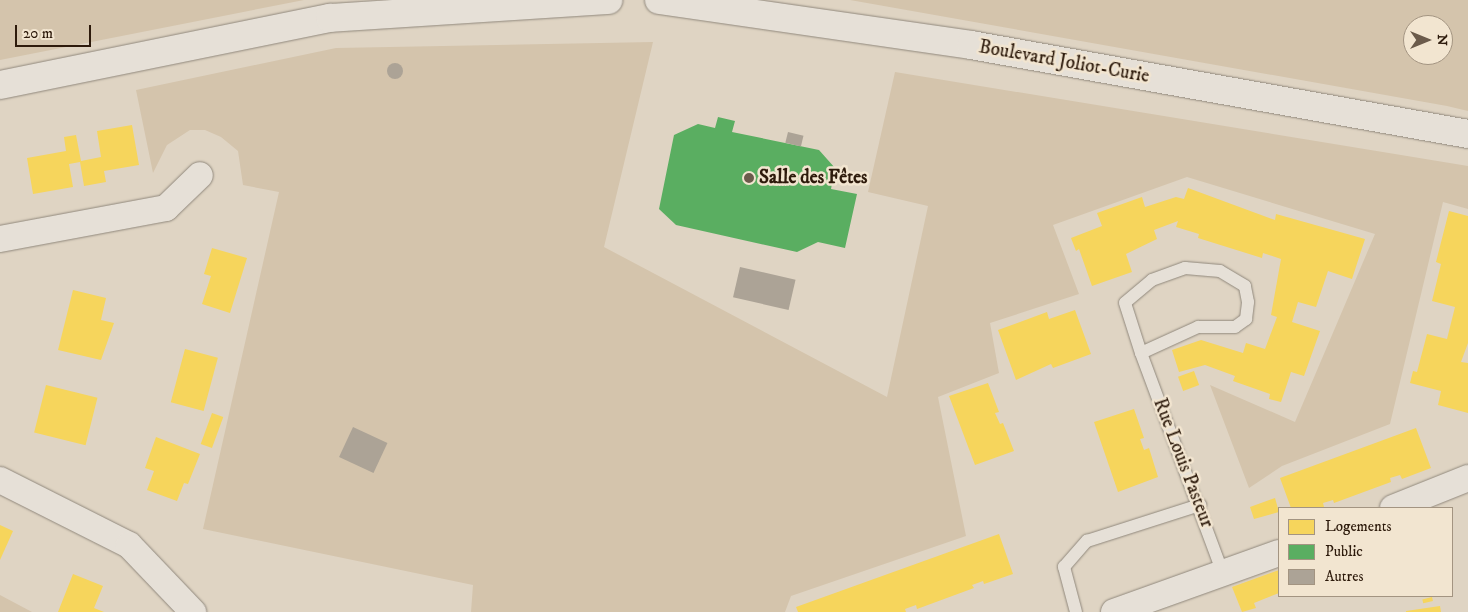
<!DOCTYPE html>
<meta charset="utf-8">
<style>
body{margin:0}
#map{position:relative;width:1468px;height:612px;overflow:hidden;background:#dfd4c3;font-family:"IM FELL DW Pica",serif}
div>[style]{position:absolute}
.green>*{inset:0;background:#d4c4ac}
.homes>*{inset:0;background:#f6d55c;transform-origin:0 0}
.public>*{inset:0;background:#5aae61}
.building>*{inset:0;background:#aca396;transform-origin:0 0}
.round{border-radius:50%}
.roads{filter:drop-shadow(0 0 1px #90887c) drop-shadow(0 0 1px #90887c)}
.service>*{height:12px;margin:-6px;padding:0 6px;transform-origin:6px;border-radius:6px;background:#e6e0d7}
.minor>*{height:26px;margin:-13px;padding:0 13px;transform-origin:13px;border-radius:13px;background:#e6e0d7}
.secondary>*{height:28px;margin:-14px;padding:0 14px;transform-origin:14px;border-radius:14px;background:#e6e0d7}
.dots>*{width:14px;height:14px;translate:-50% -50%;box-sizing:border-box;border:2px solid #f2e5d0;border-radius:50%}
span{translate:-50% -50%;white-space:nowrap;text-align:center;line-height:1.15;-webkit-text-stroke:5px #f2e5d0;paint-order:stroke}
.street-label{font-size:19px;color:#2d1a0b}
.poi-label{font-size:19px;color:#2d1a0b;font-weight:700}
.left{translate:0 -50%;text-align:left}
.legend{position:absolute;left:1278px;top:507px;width:175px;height:90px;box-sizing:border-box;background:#f2e5d0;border:1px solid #a39481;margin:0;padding:6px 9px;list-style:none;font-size:15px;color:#2d1a0b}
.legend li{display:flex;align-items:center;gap:10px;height:25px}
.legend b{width:25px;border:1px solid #a39481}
.north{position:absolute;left:1403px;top:15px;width:50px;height:50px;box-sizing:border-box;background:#f2e5d0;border:1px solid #a39481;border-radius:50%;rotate:90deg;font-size:14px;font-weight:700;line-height:20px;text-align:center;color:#2d1a0b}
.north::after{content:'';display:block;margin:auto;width:18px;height:22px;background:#6b5b4b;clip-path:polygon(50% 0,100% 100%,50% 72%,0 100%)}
.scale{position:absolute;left:15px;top:25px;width:76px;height:22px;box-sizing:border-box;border:2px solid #2d1a0b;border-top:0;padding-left:6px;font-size:15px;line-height:18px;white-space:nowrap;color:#2d1a0b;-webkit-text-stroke:4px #f2e5d0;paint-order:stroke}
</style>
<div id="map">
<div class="green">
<div style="clip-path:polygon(0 0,304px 0,0 60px)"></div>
<div style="clip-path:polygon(evenodd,850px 0,1468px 0,1468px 111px,1447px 106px,850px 0,1413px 25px,1443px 25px,1443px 55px,1413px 55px,1413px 25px)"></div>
<div style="clip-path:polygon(653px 42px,604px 247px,887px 397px,928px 206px,868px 192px,895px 72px,1468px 166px,1468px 209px,1443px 202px,1390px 424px,1282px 466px,1249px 488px,1210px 385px,1295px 422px,1375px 234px,1187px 177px,1053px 225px,1079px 294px,990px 323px,999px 373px,938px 397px,966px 536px,791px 596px,785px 612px,471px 612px,473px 585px,203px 529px,279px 192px,243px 185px,238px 151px,221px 137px,205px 130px,190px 130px,167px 145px,153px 173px,136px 90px,336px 48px)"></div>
<div style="clip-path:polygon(0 595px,32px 612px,0 612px)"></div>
</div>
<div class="homes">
<div style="clip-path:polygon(132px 125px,139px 165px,104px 171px,106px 182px,84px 186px,80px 162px,69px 164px,73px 187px,33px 194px,27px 158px,66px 151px,64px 137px,76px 135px,81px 161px,101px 157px,97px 131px)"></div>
<div style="clip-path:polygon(1188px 188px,1275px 220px,1276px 214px,1365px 239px,1352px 279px,1328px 271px,1316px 307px,1298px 302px,1292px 322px,1320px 331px,1304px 376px,1291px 372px,1281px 402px,1269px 399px,1270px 394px,1233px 381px,1235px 376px,1205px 365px,1179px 372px,1172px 350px,1201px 340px,1243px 353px,1246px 343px,1265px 349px,1277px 317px,1271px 315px,1281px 259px,1263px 253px,1262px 258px,1198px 238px,1199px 234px,1176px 227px,1178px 221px,1154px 230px,1157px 239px,1126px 254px,1132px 272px,1092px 286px,1079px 249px,1076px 251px,1071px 238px,1102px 226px,1097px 213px,1142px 197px,1145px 207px,1176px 197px,1184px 199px)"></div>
<div style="clip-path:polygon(1449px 211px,1468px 216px,1468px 343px,1461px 362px,1468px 363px,1468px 413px,1438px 405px,1441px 391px,1410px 383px,1413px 371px,1417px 372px,1427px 334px,1447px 339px,1455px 307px,1432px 301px,1441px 264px,1436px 262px)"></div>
<div style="clip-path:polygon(212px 248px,247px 258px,230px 313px,202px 304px,211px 276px,204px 274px)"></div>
<div style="clip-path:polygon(73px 290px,106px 298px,101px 320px,114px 323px,101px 360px,58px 350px)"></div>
<div style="clip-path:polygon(1075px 310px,1091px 354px,1053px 368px,1051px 364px,1016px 380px,998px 330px,1047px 312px,1049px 319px)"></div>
<div style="left:185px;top:349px;width:34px;height:55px;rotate:15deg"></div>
<div style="left:1194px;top:371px;width:15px;height:17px;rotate:70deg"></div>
<div style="clip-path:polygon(988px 383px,999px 412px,995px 413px,1000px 424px,1003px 423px,1014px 451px,975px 465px,949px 396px)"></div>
<div style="left:46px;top:385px;width:53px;height:49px;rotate:14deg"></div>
<div style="clip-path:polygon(1134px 409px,1144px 438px,1140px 439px,1144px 450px,1149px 448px,1158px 477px,1118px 492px,1094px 422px)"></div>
<div style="left:212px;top:413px;width:12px;height:33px;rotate:20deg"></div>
<div style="clip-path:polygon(1416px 428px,1431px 468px,1402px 479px,1400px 475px,1390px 478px,1391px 482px,1334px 503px,1333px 500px,1323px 503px,1324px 507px,1320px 508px,1291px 508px,1280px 478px)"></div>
<div style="clip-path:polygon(156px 437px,200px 454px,188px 484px,184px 483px,177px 501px,147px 490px,154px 471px,145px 468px)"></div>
<div style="clip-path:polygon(1275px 498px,1279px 512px,1254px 519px,1250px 507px)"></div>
<div style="clip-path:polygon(0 525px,13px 531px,0 560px)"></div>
<div style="clip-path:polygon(999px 534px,1013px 574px,984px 584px,983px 581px,972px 585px,974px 588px,917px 609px,916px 605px,905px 609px,906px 612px,798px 612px,796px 607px)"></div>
<div style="clip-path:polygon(1279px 570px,1279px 593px,1254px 603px,1256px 608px,1242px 612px,1232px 587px)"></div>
<div style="clip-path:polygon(73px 574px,103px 586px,94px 608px,104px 612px,58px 612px)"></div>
<div style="left:1432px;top:597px;width:4px;height:10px;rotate:76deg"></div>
<div style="clip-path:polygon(1440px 606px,1441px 612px,1406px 612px,1406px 611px)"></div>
</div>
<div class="public">
<div style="clip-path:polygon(718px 117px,735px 121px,732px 132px,819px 150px,835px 168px,831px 189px,857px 194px,845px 248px,818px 242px,797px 252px,676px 225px,659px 209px,674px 135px,698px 124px,715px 128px)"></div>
</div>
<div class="building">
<div class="round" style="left:387px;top:63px;width:16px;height:16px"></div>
<div style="left:788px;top:132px;width:16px;height:11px;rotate:14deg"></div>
<div style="left:740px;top:267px;width:57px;height:31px;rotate:13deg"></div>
<div style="left:353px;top:427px;width:38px;height:33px;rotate:25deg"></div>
</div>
<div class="roads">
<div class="service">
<div style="left:1141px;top:353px;width:63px;rotate:-24.5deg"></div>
<div style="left:1198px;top:327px;width:37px"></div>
<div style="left:1235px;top:327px;width:14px;rotate:-36deg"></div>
<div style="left:1246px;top:319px;width:17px;rotate:-83deg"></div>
<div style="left:1248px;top:302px;width:16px;rotate:-101deg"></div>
<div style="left:1245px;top:286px;width:29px;rotate:-149deg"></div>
<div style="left:1220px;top:271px;width:35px;rotate:-175deg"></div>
<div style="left:1185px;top:268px;width:35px;rotate:160deg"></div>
<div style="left:1152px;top:280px;width:35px;rotate:140deg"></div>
<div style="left:1125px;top:303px;width:52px;rotate:72.3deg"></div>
<div style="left:1141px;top:353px;width:235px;rotate:69.6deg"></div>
<div style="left:1076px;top:612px;width:47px;rotate:-104.9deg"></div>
<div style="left:1064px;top:567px;width:35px;rotate:-49deg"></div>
<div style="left:1087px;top:541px;width:119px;rotate:-17.7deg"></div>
</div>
<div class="minor">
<div style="left:0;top:239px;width:169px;rotate:-10.6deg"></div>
<div style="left:166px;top:208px;width:47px;rotate:-44.1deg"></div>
<div style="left:0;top:480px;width:144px;rotate:26.7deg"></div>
<div style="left:129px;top:545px;width:93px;rotate:46.3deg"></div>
<div style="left:1393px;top:508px;width:81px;rotate:-21.8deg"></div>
<div style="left:1114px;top:612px;width:175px;rotate:-19.7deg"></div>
</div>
<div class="secondary">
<div style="left:659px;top:0;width:315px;rotate:8.2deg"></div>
<div style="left:971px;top:45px;width:505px;rotate:10.15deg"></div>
<div style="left:0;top:85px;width:337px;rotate:-11.5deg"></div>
<div style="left:330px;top:18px;width:279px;rotate:-3.7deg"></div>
</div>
</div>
<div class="dots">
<div style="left:749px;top:178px;background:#6b5b4b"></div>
</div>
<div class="street-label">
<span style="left:1064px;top:62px;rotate:10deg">Boulevard Joliot-Curie</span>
<span style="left:1183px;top:463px;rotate:69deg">Rue Louis Pasteur</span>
</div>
<div class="poi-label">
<span class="left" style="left:759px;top:178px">Salle des Fêtes</span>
</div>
<ul class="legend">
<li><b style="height:14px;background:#f6d55c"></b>Logements</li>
<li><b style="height:14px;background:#5aae61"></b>Public</li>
<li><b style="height:14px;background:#aca396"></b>Autres</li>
</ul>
<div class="north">N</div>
<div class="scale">20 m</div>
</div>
